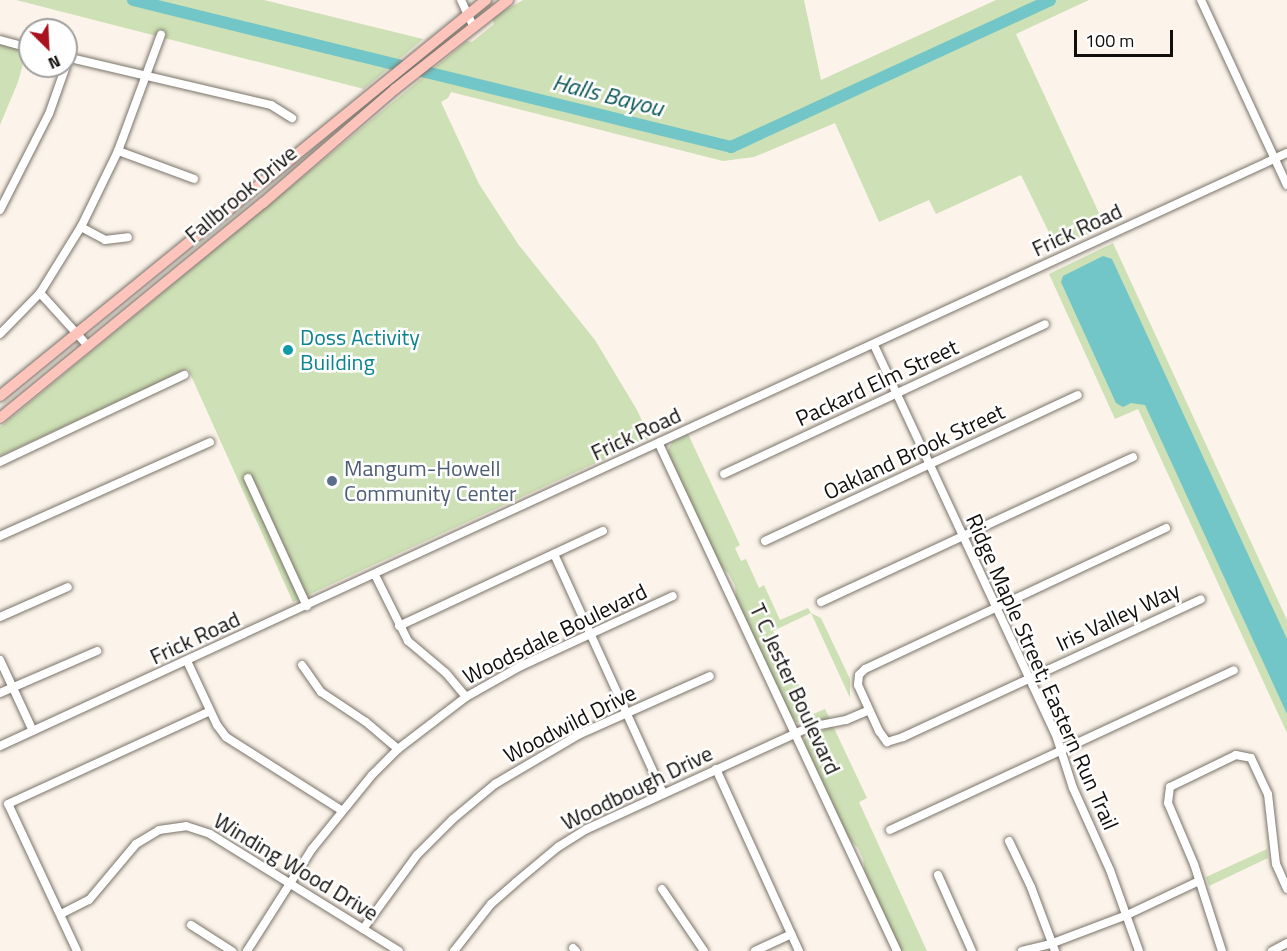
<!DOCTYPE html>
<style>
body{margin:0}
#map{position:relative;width:1287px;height:951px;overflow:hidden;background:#fcf4ea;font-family:"Titillium Web",sans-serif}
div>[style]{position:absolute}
.green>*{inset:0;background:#cee0b5}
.water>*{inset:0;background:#73c6c7}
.river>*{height:12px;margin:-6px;padding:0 6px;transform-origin:6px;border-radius:6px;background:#73c6c7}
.roads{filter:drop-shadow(0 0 2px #7a736a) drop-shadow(0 0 2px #7a736a)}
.minor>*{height:8px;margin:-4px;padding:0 4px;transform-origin:4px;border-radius:4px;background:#fff}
.major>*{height:10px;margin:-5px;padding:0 5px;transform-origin:5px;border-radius:5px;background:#fcc4bb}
.dots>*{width:16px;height:16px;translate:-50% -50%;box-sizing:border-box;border:3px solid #fff;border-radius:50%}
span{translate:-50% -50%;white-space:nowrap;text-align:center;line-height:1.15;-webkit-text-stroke:5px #fff;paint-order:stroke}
.street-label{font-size:22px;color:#110e0b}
.culture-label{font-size:22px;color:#0d838f}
.left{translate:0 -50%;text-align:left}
.service-label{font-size:22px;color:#4e5e75}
.water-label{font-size:24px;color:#0b5657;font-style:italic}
.north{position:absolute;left:18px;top:18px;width:60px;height:60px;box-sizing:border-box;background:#fff;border:2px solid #a09f9d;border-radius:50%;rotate:156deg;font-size:16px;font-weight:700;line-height:24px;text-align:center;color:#110e0b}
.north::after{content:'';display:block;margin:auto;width:21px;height:27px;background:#a8121f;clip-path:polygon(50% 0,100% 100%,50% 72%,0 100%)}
.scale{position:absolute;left:1074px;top:30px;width:99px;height:27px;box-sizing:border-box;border:3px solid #110e0b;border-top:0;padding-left:8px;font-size:18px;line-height:21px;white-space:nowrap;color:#110e0b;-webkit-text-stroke:4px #fff;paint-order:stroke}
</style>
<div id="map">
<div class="green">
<div style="clip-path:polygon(16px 0,264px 0,423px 39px,364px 89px)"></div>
<div style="clip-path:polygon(523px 0,804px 0,821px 80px,996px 0,1089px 0,1016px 34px,1105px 226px,1057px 249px,1021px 175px,936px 214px,929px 200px,879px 222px,835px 123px,754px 157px,723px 161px,451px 92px,448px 98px,441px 102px,479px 184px,518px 244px,595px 340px,637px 410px,650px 438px,293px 602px,188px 369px,0 456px,0 427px,467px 41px,472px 42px,494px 24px,492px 18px)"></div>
<div style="clip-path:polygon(0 43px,27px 49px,18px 82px,0 125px)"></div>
<div style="clip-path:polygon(1113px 243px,1287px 620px,1287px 733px,1138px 409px,1115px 419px,1049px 274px)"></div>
<div style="clip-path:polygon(688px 434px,740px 545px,735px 548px,741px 561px,746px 559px,759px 588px,764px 585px,780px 620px,808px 608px,811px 613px,821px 618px,850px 679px,850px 698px,811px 613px,773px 631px,813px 714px,825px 709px,830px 719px,816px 721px,809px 717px,797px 723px,791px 716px,736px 600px,735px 586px,729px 574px,720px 566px,667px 452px,672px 442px)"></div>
<div style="clip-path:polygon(833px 726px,867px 798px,859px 802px,927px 951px,901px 951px,865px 874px,863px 859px,858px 848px,848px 838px,807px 749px,804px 739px,808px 737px,816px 747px,822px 744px,819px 738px,821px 731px)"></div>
<div style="clip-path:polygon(1267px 849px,1268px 858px,1209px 886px,1206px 877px)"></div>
</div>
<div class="water">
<div style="clip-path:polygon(1103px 256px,1112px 259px,1287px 639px,1287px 714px,1145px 405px,1131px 403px,1123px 407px,1116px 403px,1061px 282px,1063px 276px)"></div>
</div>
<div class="river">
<div style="left:133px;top:0;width:616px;rotate:13.81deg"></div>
<div style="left:731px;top:147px;width:351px;rotate:-24.7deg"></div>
</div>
<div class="roads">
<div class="minor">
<div style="left:461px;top:0;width:29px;rotate:65deg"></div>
<div style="left:1201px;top:0;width:204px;rotate:65.1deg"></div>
<div style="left:0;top:40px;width:31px;rotate:15deg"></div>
<div style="left:66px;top:57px;width:211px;rotate:13.2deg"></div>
<div style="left:271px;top:105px;width:25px;rotate:32deg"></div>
<div style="left:118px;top:151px;width:81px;rotate:20.2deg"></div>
<div style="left:0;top:210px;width:108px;rotate:-63deg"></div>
<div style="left:49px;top:114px;width:51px;rotate:-70.5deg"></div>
<div style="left:81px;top:227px;width:27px;rotate:28deg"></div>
<div style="left:105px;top:240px;width:23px;rotate:-7deg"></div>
<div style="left:40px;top:293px;width:72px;rotate:47.8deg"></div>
<div style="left:0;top:334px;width:57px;rotate:-45.7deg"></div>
<div style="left:40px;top:293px;width:78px;rotate:-58.2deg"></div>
<div style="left:81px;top:227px;width:85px;rotate:-64deg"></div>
<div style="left:118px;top:151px;width:124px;rotate:-69.7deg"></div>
<div style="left:874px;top:345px;width:434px;rotate:65deg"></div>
<div style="left:1057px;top:738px;width:52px;rotate:72.3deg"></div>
<div style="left:1073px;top:788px;width:90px;rotate:65.7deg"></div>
<div style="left:1110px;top:870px;width:86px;rotate:70.3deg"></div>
<div style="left:659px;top:444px;width:560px;rotate:64.85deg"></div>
<div style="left:0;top:462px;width:204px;rotate:-25.3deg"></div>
<div style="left:724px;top:474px;width:354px;rotate:-25deg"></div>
<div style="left:248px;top:478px;width:141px;rotate:65.3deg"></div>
<div style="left:1166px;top:528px;width:332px;rotate:154.9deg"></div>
<div style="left:865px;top:669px;width:8px;rotate:135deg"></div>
<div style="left:859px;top:675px;width:10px;rotate:96deg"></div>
<div style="left:858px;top:685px;width:51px;rotate:65.5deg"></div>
<div style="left:879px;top:731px;width:14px;rotate:54deg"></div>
<div style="left:887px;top:742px;width:17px;rotate:-17deg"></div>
<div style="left:903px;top:737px;width:328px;rotate:-24.8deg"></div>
<div style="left:0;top:536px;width:230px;rotate:-24.1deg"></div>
<div style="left:765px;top:541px;width:345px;rotate:-25deg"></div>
<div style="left:554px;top:554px;width:263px;rotate:65.5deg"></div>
<div style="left:375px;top:575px;width:74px;rotate:63.4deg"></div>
<div style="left:408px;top:641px;width:50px;rotate:40.1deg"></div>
<div style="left:446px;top:673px;width:31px;rotate:50deg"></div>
<div style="left:821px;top:602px;width:344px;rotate:-24.9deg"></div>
<div style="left:0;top:617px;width:74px;rotate:-23.8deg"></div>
<div style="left:399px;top:626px;width:225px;rotate:-25deg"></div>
<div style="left:0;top:660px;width:78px;rotate:65.1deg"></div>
<div style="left:187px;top:661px;width:71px;rotate:64.9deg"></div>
<div style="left:217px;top:725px;width:15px;rotate:53deg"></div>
<div style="left:226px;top:737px;width:136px;rotate:32.4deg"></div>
<div style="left:302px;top:665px;width:33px;rotate:55deg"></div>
<div style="left:321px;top:692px;width:54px;rotate:33.7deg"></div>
<div style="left:366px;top:722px;width:42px;rotate:40.2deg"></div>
<div style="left:0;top:693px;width:106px;rotate:-23.4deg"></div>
<div style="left:0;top:746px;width:1417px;rotate:-24.74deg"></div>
<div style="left:716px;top:769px;width:200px;rotate:65.5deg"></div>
<div style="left:890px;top:830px;width:379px;rotate:-24.9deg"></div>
<div style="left:1009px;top:841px;width:51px;rotate:64.4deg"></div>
<div style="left:1031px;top:887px;width:68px;rotate:69.4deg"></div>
<div style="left:938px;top:875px;width:83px;rotate:65.9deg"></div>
<div style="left:662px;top:889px;width:75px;rotate:55.9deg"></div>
<div style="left:61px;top:914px;width:31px;rotate:-27deg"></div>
<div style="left:89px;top:900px;width:73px;rotate:-50deg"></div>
<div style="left:136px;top:844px;width:27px;rotate:-31deg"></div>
<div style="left:159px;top:830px;width:27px;rotate:-8deg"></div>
<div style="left:186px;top:826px;width:25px;rotate:18deg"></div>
<div style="left:210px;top:834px;width:222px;rotate:31.8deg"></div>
<div style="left:191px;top:925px;width:49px;rotate:32.4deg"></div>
<div style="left:363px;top:929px;width:92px;rotate:-53.9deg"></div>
<div style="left:417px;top:855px;width:51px;rotate:-45deg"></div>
<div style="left:453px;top:819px;width:55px;rotate:-39.8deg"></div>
<div style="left:495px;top:784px;width:99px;rotate:-30.5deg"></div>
<div style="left:580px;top:734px;width:142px;rotate:-24deg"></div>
<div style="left:573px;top:948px;width:4px;rotate:45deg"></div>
<div style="left:77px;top:951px;width:162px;rotate:-115.1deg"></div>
<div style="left:8px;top:804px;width:222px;rotate:-24.7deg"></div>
<div style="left:247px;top:951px;width:121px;rotate:-57.5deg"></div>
<div style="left:312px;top:849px;width:95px;rotate:-51deg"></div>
<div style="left:372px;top:775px;width:37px;rotate:-45deg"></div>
<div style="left:398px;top:749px;width:86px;rotate:-37.4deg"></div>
<div style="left:466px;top:697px;width:63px;rotate:-29.4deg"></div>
<div style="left:521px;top:666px;width:167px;rotate:-24.7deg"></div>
<div style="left:454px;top:951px;width:60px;rotate:-51.8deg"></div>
<div style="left:491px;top:904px;width:33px;rotate:-41deg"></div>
<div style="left:516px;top:882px;width:55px;rotate:-39.8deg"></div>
<div style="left:558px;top:847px;width:34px;rotate:-32deg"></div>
<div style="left:587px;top:829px;width:245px;rotate:-24.6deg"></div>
<div style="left:810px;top:727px;width:37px;rotate:-11deg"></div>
<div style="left:846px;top:720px;width:25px;rotate:-23deg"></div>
<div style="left:755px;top:951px;width:40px;rotate:-25deg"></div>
<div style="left:1022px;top:951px;width:32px;rotate:-14deg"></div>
<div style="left:1053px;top:943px;width:79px;rotate:-20.7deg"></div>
<div style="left:1127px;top:915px;width:80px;rotate:-25.3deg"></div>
<div style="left:1222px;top:951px;width:91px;rotate:-107.8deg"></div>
<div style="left:1194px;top:864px;width:66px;rotate:-113.1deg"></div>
<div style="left:1168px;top:803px;width:16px;rotate:-83deg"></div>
<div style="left:1170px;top:787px;width:73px;rotate:-25.9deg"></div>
<div style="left:1236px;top:755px;width:15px;rotate:11deg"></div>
<div style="left:1251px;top:758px;width:40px;rotate:65deg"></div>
<div style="left:1268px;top:794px;width:70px;rotate:83.5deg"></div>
<div style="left:1276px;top:864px;width:27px;rotate:66deg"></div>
<div style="left:1272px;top:951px;width:17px;rotate:-28deg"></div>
</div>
<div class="major">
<div style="left:0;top:396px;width:627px;rotate:-39.17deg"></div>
<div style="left:0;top:418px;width:340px;rotate:-39.3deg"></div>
<div style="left:263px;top:203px;width:174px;rotate:-40.8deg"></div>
<div style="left:395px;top:89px;width:144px;rotate:-38.2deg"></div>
</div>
</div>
<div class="dots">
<div style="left:288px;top:350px;background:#0f9aa8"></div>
<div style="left:332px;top:481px;background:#5c6f8a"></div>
</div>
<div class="street-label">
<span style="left:241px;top:194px;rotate:-40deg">Fallbrook Drive</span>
<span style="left:1077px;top:230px;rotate:-25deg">Frick Road</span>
<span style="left:877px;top:383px;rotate:-25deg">Packard Elm Street</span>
<span style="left:636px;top:434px;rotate:-25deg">Frick Road</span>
<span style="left:914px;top:452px;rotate:-25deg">Oakland Brook Street</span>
<span style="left:1118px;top:617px;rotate:-25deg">Iris Valley Way</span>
<span style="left:555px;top:634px;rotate:-26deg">Woodsdale Boulevard</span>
<span style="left:195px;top:638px;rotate:-25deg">Frick Road</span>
<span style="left:1042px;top:672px;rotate:66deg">Ridge Maple Street; Eastern Run Trail</span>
<span style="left:795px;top:689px;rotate:65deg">T C Jester Boulevard</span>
<span style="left:570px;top:724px;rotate:-27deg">Woodwild Drive</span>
<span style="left:637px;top:788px;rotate:-26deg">Woodbough Drive</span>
<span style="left:296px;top:867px;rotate:31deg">Winding Wood Drive</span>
</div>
<div class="culture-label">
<span class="left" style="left:300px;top:350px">Doss Activity<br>Building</span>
</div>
<div class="service-label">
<span class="left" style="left:344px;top:481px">Mangum-Howell<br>Community Center</span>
</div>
<div class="water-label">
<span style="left:608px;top:95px;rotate:14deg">Halls Bayou</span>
</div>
<div class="north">N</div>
<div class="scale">100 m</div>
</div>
